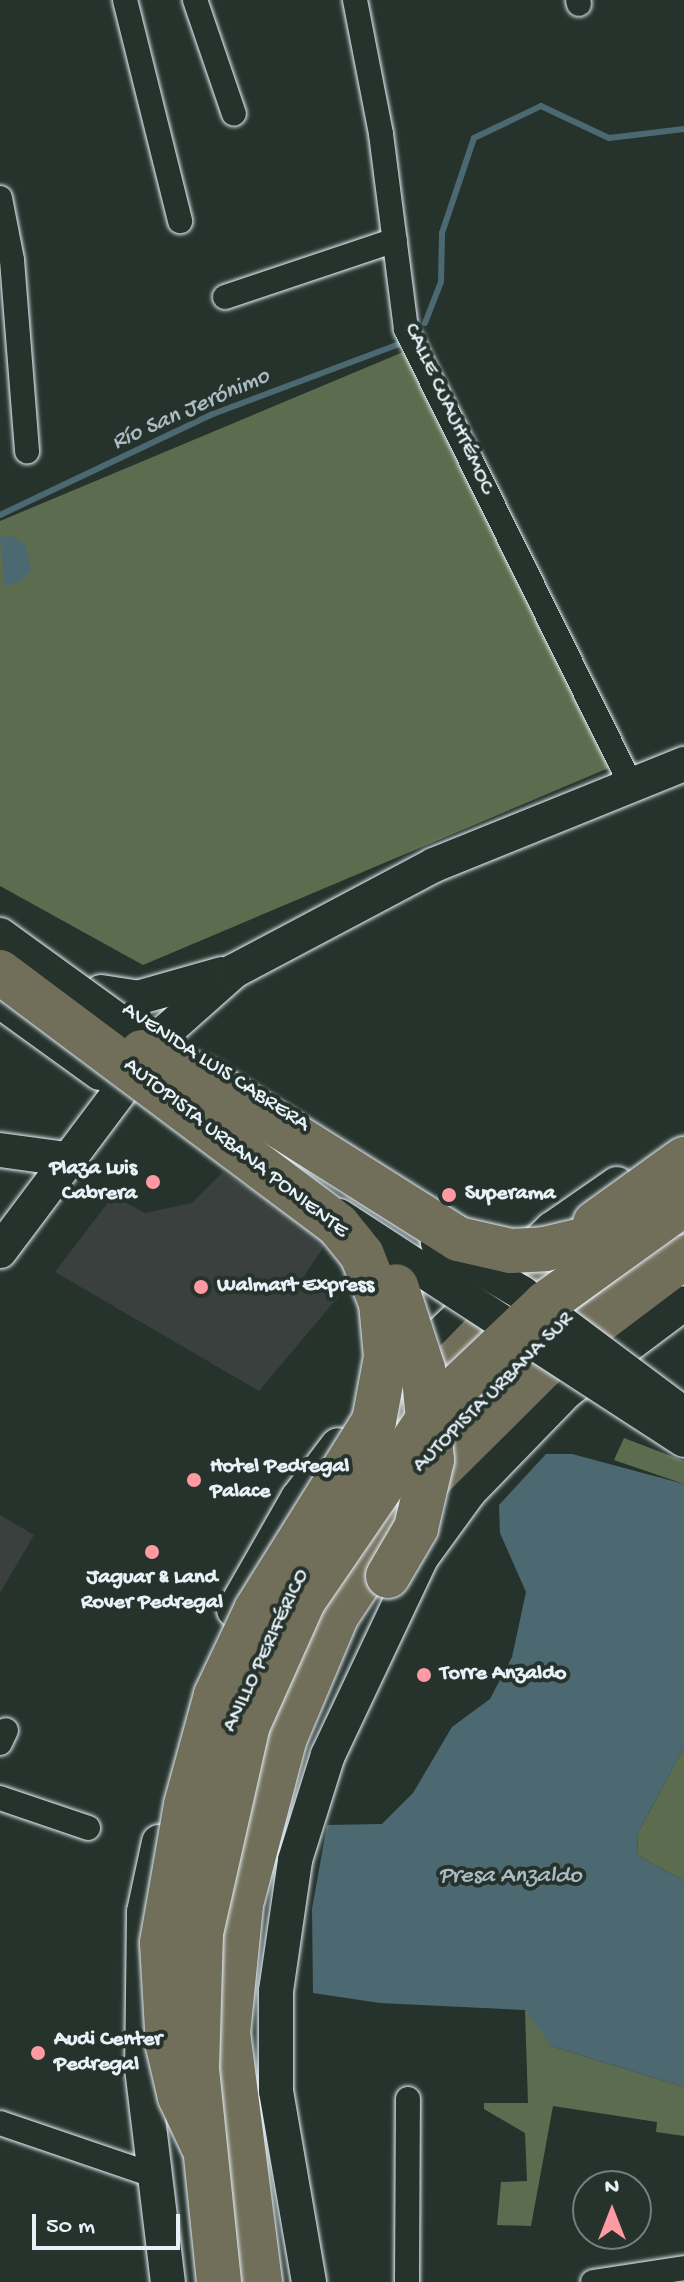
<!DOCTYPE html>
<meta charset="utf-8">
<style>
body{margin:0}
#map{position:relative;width:684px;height:2282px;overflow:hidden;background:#26332d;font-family:"Gochi Hand",sans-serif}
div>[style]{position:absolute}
.built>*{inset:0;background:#3a403e}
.green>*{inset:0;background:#5c6d4f}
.water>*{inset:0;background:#4c6972}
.stream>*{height:6px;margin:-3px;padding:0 3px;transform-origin:3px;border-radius:3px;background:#4c6972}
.roads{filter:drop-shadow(0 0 2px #e8f1f8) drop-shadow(0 0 2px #e8f1f8)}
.street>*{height:24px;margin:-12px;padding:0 12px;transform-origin:12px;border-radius:12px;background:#26332d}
.secondary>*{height:34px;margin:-17px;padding:0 17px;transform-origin:17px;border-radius:17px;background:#26332d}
.highway>*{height:44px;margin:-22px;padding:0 22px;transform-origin:22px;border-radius:22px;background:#716e59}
.bridges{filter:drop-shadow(0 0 2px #e8f1f8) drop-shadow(0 0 2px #e8f1f8)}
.secondary-bridge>*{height:34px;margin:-17px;padding:0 17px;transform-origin:17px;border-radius:17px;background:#26332d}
.highway-bridge>*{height:44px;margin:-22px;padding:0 22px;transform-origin:22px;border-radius:22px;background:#716e59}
.dots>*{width:22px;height:22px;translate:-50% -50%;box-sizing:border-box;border:4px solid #26332d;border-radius:50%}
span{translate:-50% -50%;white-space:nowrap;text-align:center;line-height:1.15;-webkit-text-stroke:8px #26332d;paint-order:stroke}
.street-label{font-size:22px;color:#e8f1f8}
.poi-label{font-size:22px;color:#e8f1f8;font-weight:700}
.right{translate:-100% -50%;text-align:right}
.left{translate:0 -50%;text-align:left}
.water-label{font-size:24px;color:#aabbc2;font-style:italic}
.north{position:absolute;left:572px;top:2170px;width:80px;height:80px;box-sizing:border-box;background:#26332d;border:2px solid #747f7e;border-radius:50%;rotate:0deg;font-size:22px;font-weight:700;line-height:32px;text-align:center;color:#e8f1f8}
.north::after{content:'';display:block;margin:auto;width:28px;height:36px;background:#ff9aa2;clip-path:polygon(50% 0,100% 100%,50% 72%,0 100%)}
.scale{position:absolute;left:32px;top:2214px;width:148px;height:36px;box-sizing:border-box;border:4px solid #e8f1f8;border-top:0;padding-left:10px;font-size:24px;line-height:28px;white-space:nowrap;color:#e8f1f8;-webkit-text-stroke:6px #26332d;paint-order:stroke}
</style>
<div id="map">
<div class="built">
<div style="clip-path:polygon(223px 1172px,329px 1239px,304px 1276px,338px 1297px,259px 1391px,55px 1272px,113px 1196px,145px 1213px,192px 1203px)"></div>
<div style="clip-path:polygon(0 1515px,34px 1535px,0 1593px)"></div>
</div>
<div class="green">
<div style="clip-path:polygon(408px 350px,611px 767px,143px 965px,0 886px,0 521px)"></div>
<div style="clip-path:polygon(624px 1438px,684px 1461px,684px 1484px,614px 1460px)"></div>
<div style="clip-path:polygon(684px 1747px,684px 1881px,637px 1855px,638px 1833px)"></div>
<div style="clip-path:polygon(525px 2010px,533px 2014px,551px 2046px,684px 2087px,684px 2136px,656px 2132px,657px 2122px,553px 2106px,531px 2226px,497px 2225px,501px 2182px,527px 2181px,525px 2133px,484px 2109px,484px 2103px,528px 2103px)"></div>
</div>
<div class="water">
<div style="clip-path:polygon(12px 536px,26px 545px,31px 569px,21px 582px,5px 587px,0 537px)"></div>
<div style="clip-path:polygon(546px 1454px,572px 1454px,684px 1484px,684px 1747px,638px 1833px,637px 1855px,684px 1881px,684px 2087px,551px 2046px,525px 2010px,380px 2003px,313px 1993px,312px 1909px,327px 1825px,382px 1824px,413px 1793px,452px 1727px,490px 1699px,512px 1657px,526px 1592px,500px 1533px,499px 1505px)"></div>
</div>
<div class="stream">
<div style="left:425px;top:323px;width:44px;rotate:-68.7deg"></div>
<div style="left:441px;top:282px;width:49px;rotate:-88.8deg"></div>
<div style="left:442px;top:233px;width:100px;rotate:-71.4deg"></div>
<div style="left:474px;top:138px;width:74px;rotate:-25.5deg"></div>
<div style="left:541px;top:106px;width:75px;rotate:25.2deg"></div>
<div style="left:609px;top:138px;width:76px;rotate:-6.8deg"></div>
<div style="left:0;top:515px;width:236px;rotate:-25.4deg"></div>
<div style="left:213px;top:414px;width:199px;rotate:-20.6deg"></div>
</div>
<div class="roads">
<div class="street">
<div style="left:125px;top:0;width:228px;rotate:76deg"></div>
<div style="left:195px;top:0;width:120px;rotate:71.1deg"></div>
<div style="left:355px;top:0;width:136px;rotate:79deg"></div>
<div style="left:381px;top:134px;width:197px;rotate:82.7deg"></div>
<div style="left:406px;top:329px;width:513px;rotate:63.73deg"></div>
<div style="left:578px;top:0;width:4px;rotate:76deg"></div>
<div style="left:0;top:198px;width:63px;rotate:79deg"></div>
<div style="left:12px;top:260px;width:192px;rotate:85.5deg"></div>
<div style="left:225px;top:297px;width:179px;rotate:-18.5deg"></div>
<div style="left:0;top:1743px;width:14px;rotate:-65deg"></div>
<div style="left:0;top:1798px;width:93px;rotate:18.8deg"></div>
<div style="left:0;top:2123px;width:162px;rotate:18.8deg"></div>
<div style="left:407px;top:2282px;width:183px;rotate:-89.7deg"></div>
<div style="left:593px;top:2282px;width:92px;rotate:-8.7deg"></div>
</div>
<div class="secondary">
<div style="left:101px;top:992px;width:36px;rotate:9deg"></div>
<div style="left:137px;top:998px;width:88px;rotate:-15.8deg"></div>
<div style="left:0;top:1001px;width:123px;rotate:35.8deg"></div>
<div style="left:0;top:1150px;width:67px;rotate:7.8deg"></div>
<div style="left:0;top:1251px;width:270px;rotate:-53.1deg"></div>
<div style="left:162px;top:1035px;width:96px;rotate:-41.6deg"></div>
<div style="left:234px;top:971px;width:226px;rotate:-27.9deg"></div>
<div style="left:434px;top:865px;width:270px;rotate:-22deg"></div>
<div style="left:404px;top:1369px;width:204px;rotate:-43.4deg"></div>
<div style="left:552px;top:1229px;width:79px;rotate:-34.7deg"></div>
<div style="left:234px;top:1610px;width:129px;rotate:-60.3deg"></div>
<div style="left:298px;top:1498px;width:66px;rotate:-53deg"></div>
<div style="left:159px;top:1842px;width:72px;rotate:102.1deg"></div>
<div style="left:144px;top:1912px;width:156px;rotate:90.7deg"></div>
<div style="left:142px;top:2068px;width:216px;rotate:83.1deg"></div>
<div style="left:309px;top:2282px;width:194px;rotate:-99.8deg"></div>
<div style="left:276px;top:2091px;width:100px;rotate:-90deg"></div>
<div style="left:276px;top:1991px;width:132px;rotate:-81.7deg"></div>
<div style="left:295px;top:1860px;width:110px;rotate:-72.6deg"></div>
<div style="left:328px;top:1755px;width:218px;rotate:-64.7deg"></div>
<div style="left:421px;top:1558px;width:82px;rotate:-54deg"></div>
<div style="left:469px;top:1492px;width:141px;rotate:-45.9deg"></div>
<div style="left:567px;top:1391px;width:146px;rotate:-36.9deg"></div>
</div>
<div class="highway">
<div style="left:360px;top:1480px;width:73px;rotate:-55.7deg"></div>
<div style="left:401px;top:1420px;width:83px;rotate:-46.9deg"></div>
<div style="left:458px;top:1359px;width:105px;rotate:-45.8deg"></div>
<div style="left:531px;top:1284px;width:82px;rotate:-36.6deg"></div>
<div style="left:260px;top:2282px;width:251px;rotate:-97.3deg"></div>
<div style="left:228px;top:2033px;width:130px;rotate:-84.2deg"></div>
<div style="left:241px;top:1904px;width:172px;rotate:-75.2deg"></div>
<div style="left:285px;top:1738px;width:134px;rotate:-67.1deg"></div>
<div style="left:337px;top:1615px;width:154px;rotate:-56.4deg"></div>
<div style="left:422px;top:1487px;width:192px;rotate:-44.8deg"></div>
<div style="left:558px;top:1352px;width:158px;rotate:-37deg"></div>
</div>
</div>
<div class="bridges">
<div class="secondary-bridge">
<div style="left:0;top:935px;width:211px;rotate:35.9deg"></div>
<div style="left:339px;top:1216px;width:411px;rotate:33deg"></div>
<div style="left:438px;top:1243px;width:98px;rotate:30.8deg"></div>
<div style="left:522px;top:1293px;width:202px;rotate:36.8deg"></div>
</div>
<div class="highway-bridge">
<div style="left:0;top:972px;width:422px;rotate:36.8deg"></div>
<div style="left:338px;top:1225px;width:38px;rotate:51deg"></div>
<div style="left:362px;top:1255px;width:52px;rotate:68.4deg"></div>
<div style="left:381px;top:1303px;width:54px;rotate:84.7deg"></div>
<div style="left:386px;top:1357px;width:65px;rotate:100.6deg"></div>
<div style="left:374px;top:1421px;width:223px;rotate:122deg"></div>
<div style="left:256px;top:1610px;width:94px;rotate:115.2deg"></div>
<div style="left:216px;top:1695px;width:114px;rotate:105.3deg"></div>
<div style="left:186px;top:1805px;width:140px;rotate:99.9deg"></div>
<div style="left:162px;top:1943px;width:103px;rotate:86.7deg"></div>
<div style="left:168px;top:2046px;width:52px;rotate:76.8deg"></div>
<div style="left:180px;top:2097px;width:54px;rotate:64.9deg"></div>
<div style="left:142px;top:1052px;width:70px;rotate:23.6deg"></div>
<div style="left:206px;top:1080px;width:298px;rotate:32.2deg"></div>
<div style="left:458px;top:1239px;width:54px;rotate:12.8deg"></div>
<div style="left:511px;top:1251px;width:34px;rotate:-3deg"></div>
<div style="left:545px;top:1249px;width:56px;rotate:-13.5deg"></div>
<div style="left:599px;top:1236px;width:38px;rotate:-29deg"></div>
<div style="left:595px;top:1223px;width:110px;rotate:-35.7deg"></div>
<div style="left:388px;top:1576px;width:56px;rotate:-59.7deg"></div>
<div style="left:416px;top:1528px;width:70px;rotate:-76.8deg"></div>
<div style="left:432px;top:1460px;width:91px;rotate:-95.6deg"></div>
<div style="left:423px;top:1369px;width:87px;rotate:-108deg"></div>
<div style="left:219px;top:2282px;width:215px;rotate:-95.9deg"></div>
<div style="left:197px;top:2068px;width:135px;rotate:-88.3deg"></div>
<div style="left:201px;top:1933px;width:213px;rotate:-77.3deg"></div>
<div style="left:248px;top:1725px;width:137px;rotate:-65.9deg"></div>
<div style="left:304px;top:1600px;width:235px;rotate:-55.6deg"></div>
<div style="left:437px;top:1406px;width:150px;rotate:-43.4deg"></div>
<div style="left:546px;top:1303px;width:170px;rotate:-35.7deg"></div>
</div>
</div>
<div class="dots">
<div style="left:153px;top:1182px;background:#ff9aa2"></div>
<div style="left:449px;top:1195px;background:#ff9aa2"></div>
<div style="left:201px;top:1287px;background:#ff9aa2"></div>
<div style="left:194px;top:1480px;background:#ff9aa2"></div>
<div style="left:152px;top:1552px;background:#ff9aa2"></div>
<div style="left:424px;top:1675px;background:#ff9aa2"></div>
<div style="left:38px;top:2053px;background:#ff9aa2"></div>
</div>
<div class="street-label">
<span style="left:448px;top:409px;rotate:65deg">CALLE CUAUHTÉMOC</span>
<span style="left:215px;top:1068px;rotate:33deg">AVENIDA LUIS CABRERA</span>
<span style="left:235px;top:1149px;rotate:38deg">AUTOPISTA URBANA PONIENTE</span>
<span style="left:494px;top:1393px;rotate:-45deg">AUTOPISTA URBANA SUR</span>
<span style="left:267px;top:1651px;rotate:-65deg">ANILLO PERIFÉRICO</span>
</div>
<div class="poi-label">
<span class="right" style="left:137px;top:1182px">Plaza Luis<br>Cabrera</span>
<span class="left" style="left:465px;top:1195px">Superama</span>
<span class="left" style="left:217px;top:1287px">Walmart Express</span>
<span class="left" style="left:210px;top:1480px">Hotel Pedregal<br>Palace</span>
<span style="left:152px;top:1591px">Jaguar &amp; Land<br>Rover Pedregal</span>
<span class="left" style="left:440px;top:1675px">Torre Anzaldo</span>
<span class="left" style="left:54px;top:2053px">Audi Center<br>Pedregal</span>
</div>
<div class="water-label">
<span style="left:191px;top:410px;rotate:-24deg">Río San Jerónimo</span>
<span style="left:510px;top:1877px">Presa Anzaldo</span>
</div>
<div class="north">N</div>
<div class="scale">50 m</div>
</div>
